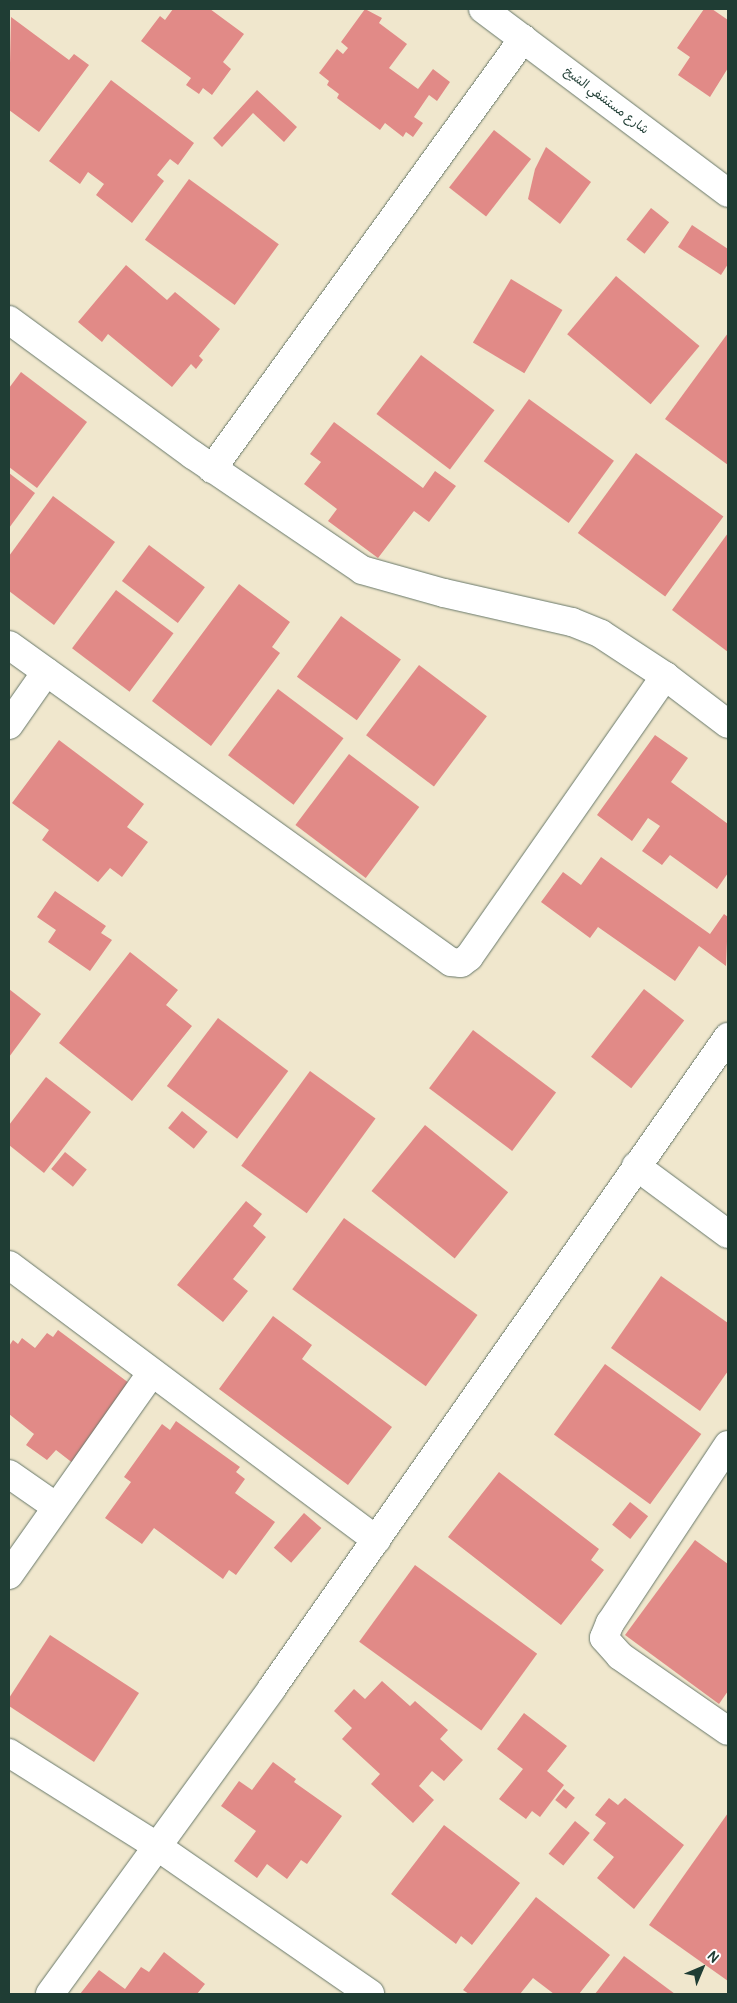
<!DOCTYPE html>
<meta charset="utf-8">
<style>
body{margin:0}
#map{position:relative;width:737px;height:2003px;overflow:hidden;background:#f0e7cd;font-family:Pangolin,"Playpen Sans Arabic",sans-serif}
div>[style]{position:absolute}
.building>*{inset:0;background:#e18a87;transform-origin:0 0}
.roads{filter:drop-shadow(0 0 1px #68786a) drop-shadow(0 0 1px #68786a)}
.street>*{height:28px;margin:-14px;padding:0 14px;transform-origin:14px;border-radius:14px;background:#fff}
span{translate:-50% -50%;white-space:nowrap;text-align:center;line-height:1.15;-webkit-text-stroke:4.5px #fff;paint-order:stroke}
.street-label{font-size:12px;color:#1f3d34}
.frame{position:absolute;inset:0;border:10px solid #1f3d34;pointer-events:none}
.north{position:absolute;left:677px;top:1943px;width:50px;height:50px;-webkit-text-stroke:4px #fff;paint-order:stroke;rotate:45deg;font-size:14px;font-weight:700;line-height:20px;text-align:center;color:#1f3d34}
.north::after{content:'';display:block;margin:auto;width:18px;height:22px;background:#1f3d34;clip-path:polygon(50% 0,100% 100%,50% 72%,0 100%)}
</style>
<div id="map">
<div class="building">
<div style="clip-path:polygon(173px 9px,210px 9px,244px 34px,223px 62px,231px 69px,212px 95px,203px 88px,199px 94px,186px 85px,191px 78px,141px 41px,160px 16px,165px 20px)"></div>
<div style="clip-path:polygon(365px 9px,382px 18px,379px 23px,407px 44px,389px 68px,418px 89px,433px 69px,450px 82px,437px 101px,429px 95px,414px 117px,423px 123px,413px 137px,406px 132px,403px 137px,385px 123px,380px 130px,337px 98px,339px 94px,327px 85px,329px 81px,319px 73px,337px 49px,343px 54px,348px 48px,341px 42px)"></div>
<div style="clip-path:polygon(704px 9px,712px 9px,728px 20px,728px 68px,710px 97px,678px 75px,690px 57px,677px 48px)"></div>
<div style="clip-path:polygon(11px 17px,69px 60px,74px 54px,89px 65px,39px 132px,9px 110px)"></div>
<div style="clip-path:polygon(111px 80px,194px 143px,178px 165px,170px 159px,157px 175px,164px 181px,132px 223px,96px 195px,104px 184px,88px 172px,80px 184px,49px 161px)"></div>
<div style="clip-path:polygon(257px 90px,297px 127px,284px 142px,253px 113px,222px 147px,213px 138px)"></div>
<div style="left:494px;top:130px;width:47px;height:73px;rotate:38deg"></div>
<div style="clip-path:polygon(546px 147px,591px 182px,560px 224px,528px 199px,535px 169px)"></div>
<div style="left:189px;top:179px;width:111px;height:75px;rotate:36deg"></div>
<div style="left:651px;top:208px;width:23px;height:40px;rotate:38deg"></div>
<div style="clip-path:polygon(692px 225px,728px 249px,728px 264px,721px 275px,678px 247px)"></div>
<div style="clip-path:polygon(126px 265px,167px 300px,175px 292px,220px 329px,199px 356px,203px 360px,196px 369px,191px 364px,172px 387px,108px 334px,102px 342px,78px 322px)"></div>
<div style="left:616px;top:276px;width:109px;height:76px;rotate:40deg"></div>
<div style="left:511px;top:279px;width:60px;height:74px;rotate:31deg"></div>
<div style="clip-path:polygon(728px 333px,728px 465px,665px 419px)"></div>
<div style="left:421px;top:355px;width:92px;height:74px;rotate:37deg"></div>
<div style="clip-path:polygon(21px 372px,87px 422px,37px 488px,9px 467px,9px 388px)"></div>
<div style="left:529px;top:399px;width:105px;height:77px;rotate:36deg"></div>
<div style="clip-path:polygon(334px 422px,423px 488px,435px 471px,456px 486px,429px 522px,414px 511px,378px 558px,328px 521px,337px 509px,304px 484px,321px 462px,310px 454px)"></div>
<div style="left:636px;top:453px;width:108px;height:99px;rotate:36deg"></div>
<div style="clip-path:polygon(9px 473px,35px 493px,9px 528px)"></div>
<div style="clip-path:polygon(53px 496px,115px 542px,54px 625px,9px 591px,9px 556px)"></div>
<div style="clip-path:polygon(728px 533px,728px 652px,672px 610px)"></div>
<div style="left:149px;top:545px;width:70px;height:45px;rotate:37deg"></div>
<div style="clip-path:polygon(239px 584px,290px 622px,272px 647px,280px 653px,211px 746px,152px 701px)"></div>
<div style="left:116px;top:590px;width:72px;height:73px;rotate:37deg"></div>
<div style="left:341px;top:616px;width:74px;height:75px;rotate:36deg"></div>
<div style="left:419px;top:665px;width:85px;height:88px;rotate:37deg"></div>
<div style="left:278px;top:689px;width:82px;height:83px;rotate:37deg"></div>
<div style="clip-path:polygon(655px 735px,688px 758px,671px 782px,728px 824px,728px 873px,717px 889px,670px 855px,662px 865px,642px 851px,660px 826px,648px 818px,632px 841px,597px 815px)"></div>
<div style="clip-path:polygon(59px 740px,144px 804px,127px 827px,148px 842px,122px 877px,110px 868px,98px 882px,42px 840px,49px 830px,12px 803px)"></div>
<div style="left:349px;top:754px;width:88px;height:89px;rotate:37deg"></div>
<div style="clip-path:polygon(601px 857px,710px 934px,724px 914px,728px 917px,726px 966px,699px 946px,675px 981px,598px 927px,590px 938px,541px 902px,563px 872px,581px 885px)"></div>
<div style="clip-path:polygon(55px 891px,106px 926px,101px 933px,112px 940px,90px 971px,48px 942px,56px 930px,37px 917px)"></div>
<div style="clip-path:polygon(130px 952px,178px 990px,166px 1005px,192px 1026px,132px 1101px,59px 1043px)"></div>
<div style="clip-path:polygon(9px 989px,41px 1014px,9px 1057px)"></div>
<div style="left:644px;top:989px;width:51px;height:86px;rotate:38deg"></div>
<div style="left:218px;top:1018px;width:88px;height:85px;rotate:37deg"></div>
<div style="left:473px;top:1030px;width:104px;height:73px;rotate:37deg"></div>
<div style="left:310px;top:1071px;width:81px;height:117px;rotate:36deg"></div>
<div style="clip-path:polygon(46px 1077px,91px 1112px,44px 1173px,9px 1145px,9px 1125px)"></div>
<div style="left:182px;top:1111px;width:33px;height:22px;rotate:39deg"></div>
<div style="left:425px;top:1125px;width:107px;height:85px;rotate:39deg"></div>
<div style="left:65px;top:1152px;width:28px;height:22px;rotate:39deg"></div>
<div style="clip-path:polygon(246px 1201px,262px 1214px,253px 1226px,266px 1237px,233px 1279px,248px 1291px,223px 1322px,177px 1285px)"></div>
<div style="left:344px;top:1218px;width:165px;height:88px;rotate:36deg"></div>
<div style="clip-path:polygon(661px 1276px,728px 1323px,728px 1371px,700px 1411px,611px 1348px)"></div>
<div style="clip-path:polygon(273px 1316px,312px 1345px,302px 1359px,392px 1427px,348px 1485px,219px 1389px)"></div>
<div style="clip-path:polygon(58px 1330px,133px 1386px,74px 1464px,56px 1450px,47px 1460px,26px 1445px,34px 1434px,9px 1414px,9px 1346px,13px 1340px,18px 1344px,22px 1338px,35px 1348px,47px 1333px,53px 1337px)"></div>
<div style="left:605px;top:1364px;width:119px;height:87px;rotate:36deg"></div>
<div style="clip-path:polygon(176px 1421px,240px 1467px,236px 1472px,245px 1479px,235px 1493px,275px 1522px,236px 1575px,229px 1570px,223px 1579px,154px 1528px,142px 1544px,105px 1518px,131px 1482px,124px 1477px,162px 1424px,170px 1430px)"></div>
<div style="clip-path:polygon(499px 1472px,599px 1549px,591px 1560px,604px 1570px,561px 1625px,448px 1537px)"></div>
<div style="left:630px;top:1502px;width:23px;height:29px;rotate:38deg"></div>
<div style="left:304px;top:1513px;width:23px;height:46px;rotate:41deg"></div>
<div style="clip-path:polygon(695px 1540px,728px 1564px,728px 1691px,719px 1704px,625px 1635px)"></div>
<div style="left:415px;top:1565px;width:151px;height:95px;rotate:36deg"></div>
<div style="clip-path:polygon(50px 1635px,139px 1693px,94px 1762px,9px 1706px,9px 1698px)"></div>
<div style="clip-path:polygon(382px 1681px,410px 1706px,415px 1701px,448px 1730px,440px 1739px,463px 1760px,444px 1781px,432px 1771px,419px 1786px,434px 1800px,413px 1823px,371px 1784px,380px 1774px,342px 1739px,352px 1728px,334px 1711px,354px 1689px,365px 1699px)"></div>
<div style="clip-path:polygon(524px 1713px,567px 1746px,547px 1771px,564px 1785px,540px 1817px,532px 1811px,526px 1819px,499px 1799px,523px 1769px,497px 1749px)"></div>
<div style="clip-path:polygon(273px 1762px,296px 1779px,294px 1782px,342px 1816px,307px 1864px,301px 1860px,287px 1879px,267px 1864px,257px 1878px,234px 1861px,256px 1831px,221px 1806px,239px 1781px,252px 1790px)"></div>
<div style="left:564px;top:1789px;width:14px;height:14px;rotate:39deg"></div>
<div style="clip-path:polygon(609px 1798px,618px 1805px,625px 1798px,684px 1845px,634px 1909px,597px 1878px,614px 1857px,593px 1840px,606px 1823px,595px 1815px)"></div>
<div style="clip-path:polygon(728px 1813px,728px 1981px,649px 1925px)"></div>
<div style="left:575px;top:1821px;width:19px;height:42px;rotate:39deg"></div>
<div style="clip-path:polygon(444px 1825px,520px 1883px,472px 1945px,461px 1936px,456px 1944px,391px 1894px)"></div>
<div style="clip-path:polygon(536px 1897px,610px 1955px,579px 1994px,554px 1994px,533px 1978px,520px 1994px,469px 1994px,463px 1990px)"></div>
<div style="clip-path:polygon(164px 1952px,205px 1984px,197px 1994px,80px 1994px,99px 1970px,125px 1989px,141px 1967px,149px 1972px)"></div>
<div style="clip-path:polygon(624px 1956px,675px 1994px,595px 1994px)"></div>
</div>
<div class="roads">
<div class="street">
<div style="left:483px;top:9px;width:306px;rotate:36.9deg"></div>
<div style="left:9px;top:320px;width:228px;rotate:36.3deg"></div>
<div style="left:193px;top:455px;width:204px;rotate:34.2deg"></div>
<div style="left:362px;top:570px;width:85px;rotate:15.7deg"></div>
<div style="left:444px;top:593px;width:131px;rotate:12.8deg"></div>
<div style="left:572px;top:622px;width:31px;rotate:22deg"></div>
<div style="left:601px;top:634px;width:77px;rotate:33.3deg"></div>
<div style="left:665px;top:676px;width:79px;rotate:37.3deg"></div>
<div style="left:212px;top:469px;width:531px;rotate:-54.12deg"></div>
<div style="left:9px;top:645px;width:544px;rotate:35.65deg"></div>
<div style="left:451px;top:962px;width:10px;rotate:6deg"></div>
<div style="left:461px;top:963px;width:10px;rotate:-37deg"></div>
<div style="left:469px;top:957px;width:343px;rotate:-55.1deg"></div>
<div style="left:9px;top:725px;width:65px;rotate:-55.1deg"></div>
<div style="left:636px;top:1166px;width:114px;rotate:36.5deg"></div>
<div style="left:9px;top:1265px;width:459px;rotate:36.8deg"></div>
<div style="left:728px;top:1445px;width:214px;rotate:123.5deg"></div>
<div style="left:610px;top:1623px;width:16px;rotate:112deg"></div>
<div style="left:604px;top:1638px;width:24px;rotate:48deg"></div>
<div style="left:620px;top:1656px;width:131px;rotate:34.8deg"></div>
<div style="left:9px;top:1474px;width:56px;rotate:34.8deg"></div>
<div style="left:9px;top:1575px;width:248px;rotate:-54.8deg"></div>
<div style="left:9px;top:1753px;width:176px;rotate:32.2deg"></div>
<div style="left:158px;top:1847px;width:258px;rotate:34.7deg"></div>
<div style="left:50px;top:1994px;width:378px;rotate:-54deg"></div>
<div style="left:272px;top:1688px;width:795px;rotate:-54.99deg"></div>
</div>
</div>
<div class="street-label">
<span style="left:606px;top:101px;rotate:37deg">شارع مستشفي الشيخ</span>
</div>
<div class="frame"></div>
<div class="north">N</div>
</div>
